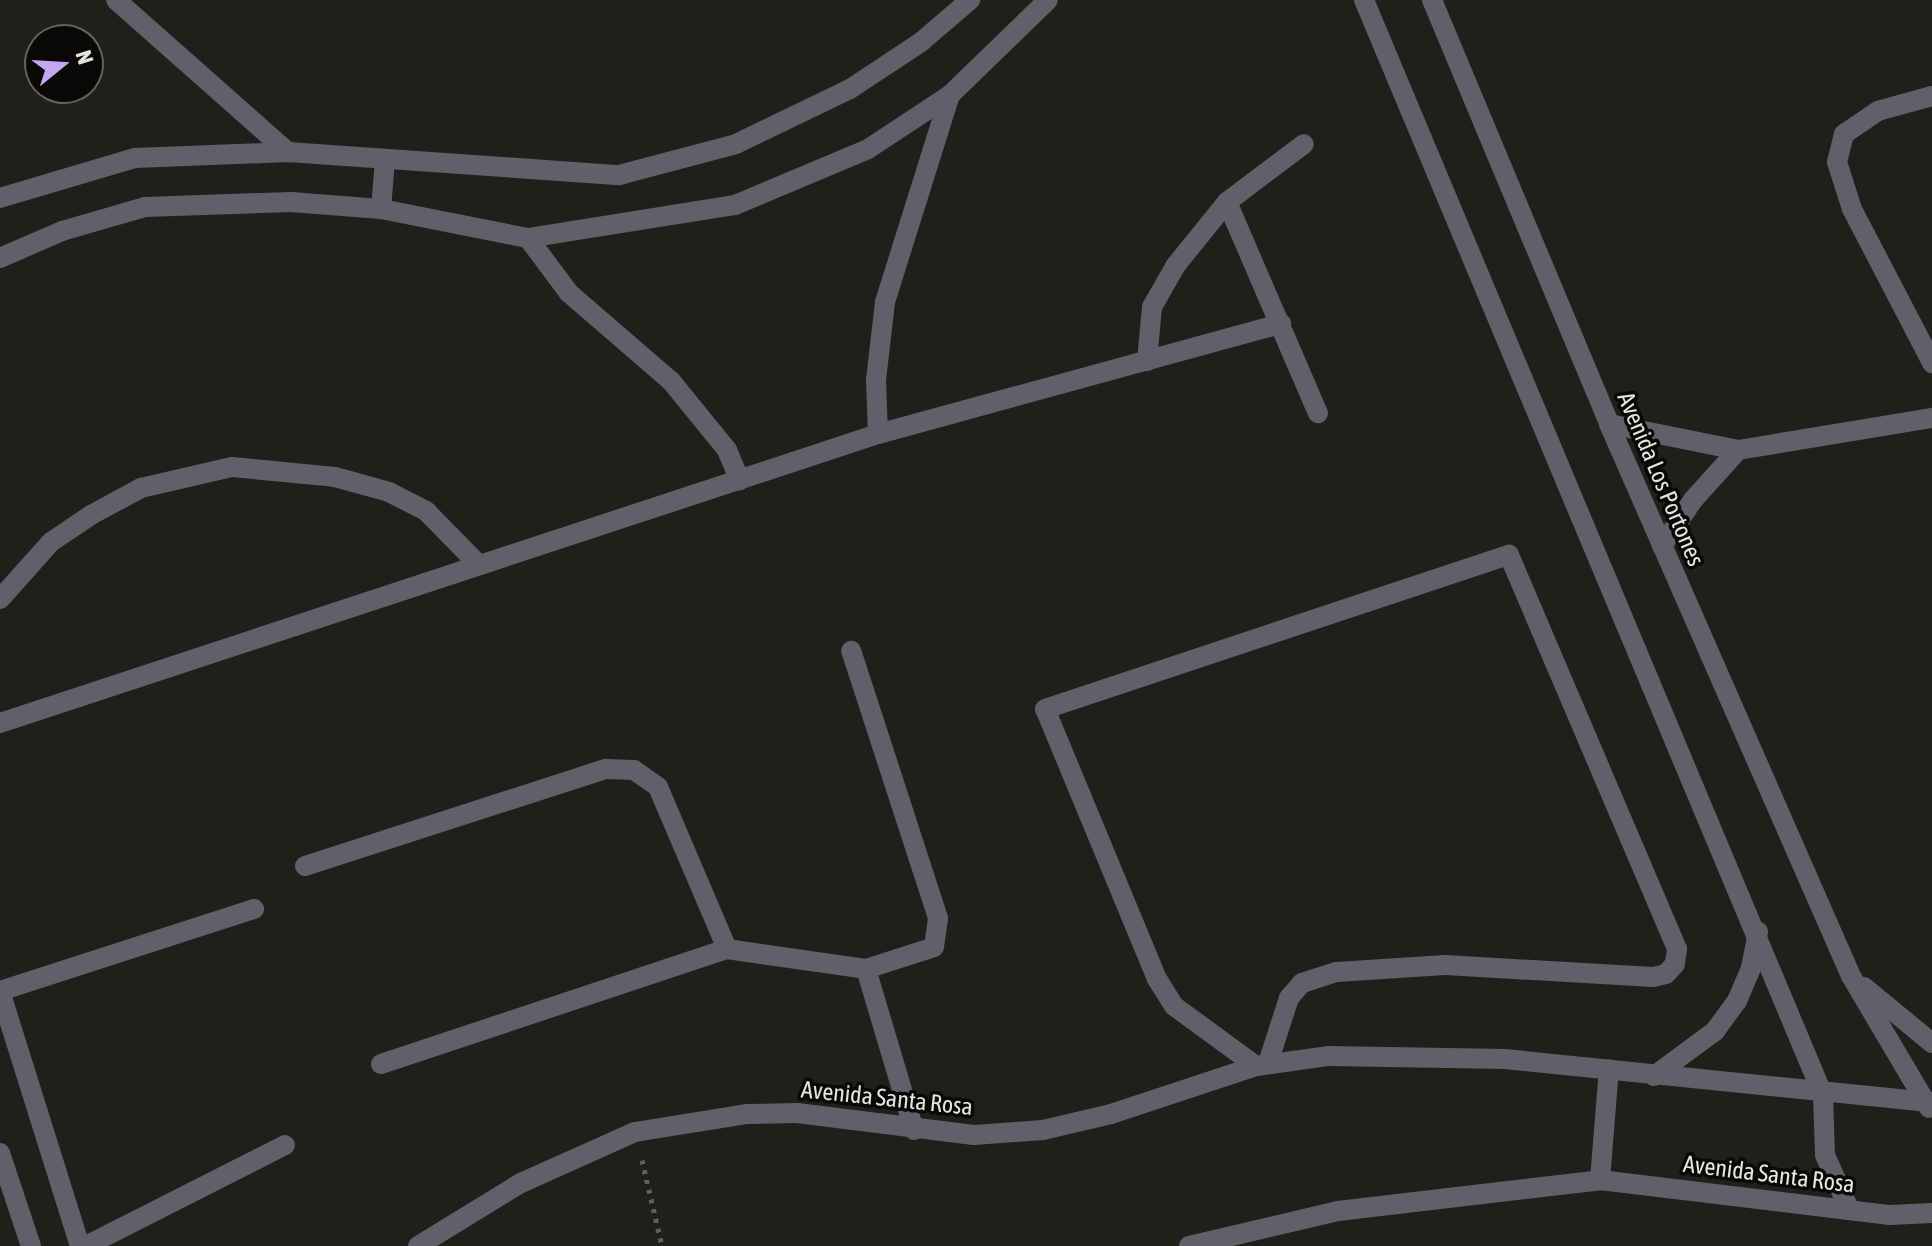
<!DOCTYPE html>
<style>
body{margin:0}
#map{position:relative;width:1932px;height:1246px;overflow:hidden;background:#211f1a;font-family:"Asap Condensed",sans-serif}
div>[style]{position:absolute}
.path>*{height:5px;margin-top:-2.5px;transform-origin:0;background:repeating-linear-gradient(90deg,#615f5b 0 4px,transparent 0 10px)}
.street>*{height:20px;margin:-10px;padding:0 10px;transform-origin:10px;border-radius:10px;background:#625e6a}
span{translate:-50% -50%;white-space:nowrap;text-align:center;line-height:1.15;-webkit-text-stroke:7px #0a0907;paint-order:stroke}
.street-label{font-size:24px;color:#e6e4e1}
.north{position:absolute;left:24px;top:24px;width:80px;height:80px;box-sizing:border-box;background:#0a0907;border:2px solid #62615e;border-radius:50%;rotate:72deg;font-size:22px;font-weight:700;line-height:32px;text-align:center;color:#e6e4e1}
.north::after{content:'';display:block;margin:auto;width:28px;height:36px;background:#c4a7f1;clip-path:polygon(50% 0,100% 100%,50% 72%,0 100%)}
</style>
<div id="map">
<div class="path">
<div style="left:642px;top:1160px;width:88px;rotate:76.9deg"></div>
</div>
<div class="street">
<div style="left:116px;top:0;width:230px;rotate:41.5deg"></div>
<div style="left:1364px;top:0;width:1187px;rotate:67.26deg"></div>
<div style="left:1823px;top:1095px;width:60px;rotate:88.1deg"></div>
<div style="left:1825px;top:1155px;width:59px;rotate:66deg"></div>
<div style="left:1432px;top:0;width:459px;rotate:67.3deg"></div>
<div style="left:1609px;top:424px;width:603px;rotate:66.33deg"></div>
<div style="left:1851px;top:976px;width:153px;rotate:59.4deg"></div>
<div style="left:1932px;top:96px;width:56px;rotate:164.5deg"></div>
<div style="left:1878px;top:111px;width:41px;rotate:145.9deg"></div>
<div style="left:1844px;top:134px;width:29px;rotate:104deg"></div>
<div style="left:1837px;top:162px;width:49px;rotate:72.3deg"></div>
<div style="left:1852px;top:209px;width:174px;rotate:62.5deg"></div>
<div style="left:0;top:198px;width:141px;rotate:-16.5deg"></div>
<div style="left:135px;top:158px;width:153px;rotate:-2.2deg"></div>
<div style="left:288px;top:152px;width:332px;rotate:4deg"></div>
<div style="left:619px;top:175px;width:121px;rotate:-14.8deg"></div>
<div style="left:736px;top:144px;width:127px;rotate:-25.8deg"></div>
<div style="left:850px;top:89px;width:85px;rotate:-33.5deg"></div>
<div style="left:921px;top:42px;width:65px;rotate:-40.6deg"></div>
<div style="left:1227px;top:202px;width:230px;rotate:66.7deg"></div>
<div style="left:381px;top:209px;width:50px;rotate:-85.4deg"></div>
<div style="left:528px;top:238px;width:69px;rotate:53.3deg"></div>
<div style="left:569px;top:293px;width:135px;rotate:40.8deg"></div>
<div style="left:671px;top:381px;width:89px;rotate:50.9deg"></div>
<div style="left:727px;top:450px;width:33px;rotate:67deg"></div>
<div style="left:0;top:258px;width:68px;rotate:-23.5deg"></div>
<div style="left:62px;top:231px;width:86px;rotate:-16.1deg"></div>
<div style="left:145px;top:207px;width:146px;rotate:-2deg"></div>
<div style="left:291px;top:202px;width:90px;rotate:4.4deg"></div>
<div style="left:381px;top:209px;width:150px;rotate:11.2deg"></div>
<div style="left:528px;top:238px;width:210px;rotate:-9.1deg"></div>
<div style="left:735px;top:205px;width:144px;rotate:-22.8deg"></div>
<div style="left:868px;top:149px;width:98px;rotate:-33.4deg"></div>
<div style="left:950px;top:95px;width:136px;rotate:-44.1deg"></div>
<div style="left:1147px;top:361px;width:54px;rotate:-84.7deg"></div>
<div style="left:1152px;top:307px;width:48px;rotate:-60.3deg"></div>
<div style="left:1176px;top:265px;width:81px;rotate:-51deg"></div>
<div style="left:1227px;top:202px;width:96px;rotate:-37deg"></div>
<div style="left:1609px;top:424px;width:132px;rotate:11.4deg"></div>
<div style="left:1738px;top:450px;width:197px;rotate:-9.4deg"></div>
<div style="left:878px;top:434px;width:54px;rotate:-92.1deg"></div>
<div style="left:876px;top:380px;width:79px;rotate:-83.4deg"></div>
<div style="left:885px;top:302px;width:217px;rotate:-72.6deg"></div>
<div style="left:1662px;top:546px;width:55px;rotate:-56deg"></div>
<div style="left:1693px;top:500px;width:67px;rotate:-48deg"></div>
<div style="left:0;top:599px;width:76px;rotate:-48.2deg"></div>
<div style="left:51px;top:542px;width:48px;rotate:-34deg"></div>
<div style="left:91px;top:515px;width:57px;rotate:-28.4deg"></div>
<div style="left:141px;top:488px;width:93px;rotate:-13deg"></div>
<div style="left:232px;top:467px;width:103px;rotate:5.5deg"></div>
<div style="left:335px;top:477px;width:56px;rotate:15.5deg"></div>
<div style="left:389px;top:492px;width:42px;rotate:27.2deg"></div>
<div style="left:426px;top:511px;width:76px;rotate:45.5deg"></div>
<div style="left:0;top:723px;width:924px;rotate:-18.22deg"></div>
<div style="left:878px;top:434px;width:418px;rotate:-15.3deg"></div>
<div style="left:305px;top:866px;width:316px;rotate:-17.9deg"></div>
<div style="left:606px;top:769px;width:28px;rotate:2deg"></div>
<div style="left:634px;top:770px;width:29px;rotate:35deg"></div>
<div style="left:658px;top:787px;width:176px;rotate:66.9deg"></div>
<div style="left:866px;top:969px;width:168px;rotate:73.4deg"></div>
<div style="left:1864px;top:987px;width:88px;rotate:39.5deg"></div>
<div style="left:0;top:991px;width:267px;rotate:72.6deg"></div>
<div style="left:0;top:991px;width:267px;rotate:-17.9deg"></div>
<div style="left:381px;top:1064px;width:365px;rotate:-18.4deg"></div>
<div style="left:727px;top:949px;width:140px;rotate:8.2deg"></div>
<div style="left:866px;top:969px;width:71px;rotate:-17.9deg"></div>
<div style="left:934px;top:947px;width:29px;rotate:-82deg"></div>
<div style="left:938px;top:918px;width:281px;rotate:-108deg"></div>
<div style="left:1256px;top:1066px;width:102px;rotate:-143.8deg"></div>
<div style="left:1174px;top:1006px;width:32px;rotate:-122deg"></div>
<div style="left:1157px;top:979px;width:292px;rotate:-112.5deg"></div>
<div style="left:1045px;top:709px;width:489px;rotate:-18.4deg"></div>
<div style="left:1509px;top:555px;width:428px;rotate:66.9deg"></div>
<div style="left:1677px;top:949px;width:15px;rotate:98deg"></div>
<div style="left:1675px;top:964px;width:13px;rotate:132deg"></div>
<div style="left:1666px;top:974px;width:13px;rotate:167deg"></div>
<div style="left:1653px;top:977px;width:208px;rotate:-176.7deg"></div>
<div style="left:1445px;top:965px;width:109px;rotate:176.3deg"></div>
<div style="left:1336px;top:972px;width:36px;rotate:162deg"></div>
<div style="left:1302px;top:983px;width:20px;rotate:131deg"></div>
<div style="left:1289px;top:998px;width:68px;rotate:107.9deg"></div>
<div style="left:1654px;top:1076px;width:76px;rotate:-36.4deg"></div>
<div style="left:1715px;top:1031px;width:37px;rotate:-54deg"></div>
<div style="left:1737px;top:1001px;width:36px;rotate:-67deg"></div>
<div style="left:1751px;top:968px;width:37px;rotate:-79deg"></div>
<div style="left:0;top:1153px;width:98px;rotate:71.6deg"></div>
<div style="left:1600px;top:1180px;width:111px;rotate:-85.4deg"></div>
<div style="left:86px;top:1246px;width:223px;rotate:-26.9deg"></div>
<div style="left:418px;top:1246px;width:121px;rotate:-31.5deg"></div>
<div style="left:521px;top:1183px;width:125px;rotate:-24.1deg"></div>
<div style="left:635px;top:1132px;width:114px;rotate:-9.1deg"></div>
<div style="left:748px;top:1114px;width:49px;rotate:-1.2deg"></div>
<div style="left:797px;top:1113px;width:178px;rotate:7.1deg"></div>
<div style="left:974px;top:1135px;width:69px;rotate:-4.1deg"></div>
<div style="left:1043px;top:1130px;width:70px;rotate:-13.2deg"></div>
<div style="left:1111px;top:1114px;width:153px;rotate:-18.3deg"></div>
<div style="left:1256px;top:1066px;width:74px;rotate:-7.8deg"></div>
<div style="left:1329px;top:1056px;width:176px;rotate:1deg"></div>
<div style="left:1505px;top:1059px;width:429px;rotate:5.8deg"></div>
<div style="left:1189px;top:1246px;width:153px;rotate:-13.2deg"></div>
<div style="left:1338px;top:1211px;width:264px;rotate:-6.7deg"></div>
<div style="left:1600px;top:1180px;width:292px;rotate:6.9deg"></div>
<div style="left:1890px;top:1215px;width:42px;rotate:-2.7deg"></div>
</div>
<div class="street-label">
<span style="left:1661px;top:479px;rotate:67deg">Avenida Los Portones</span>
<span style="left:887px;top:1098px;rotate:6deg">Avenida Santa Rosa</span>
<span style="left:1769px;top:1174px;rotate:7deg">Avenida Santa Rosa</span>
</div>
<div class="north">N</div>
</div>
